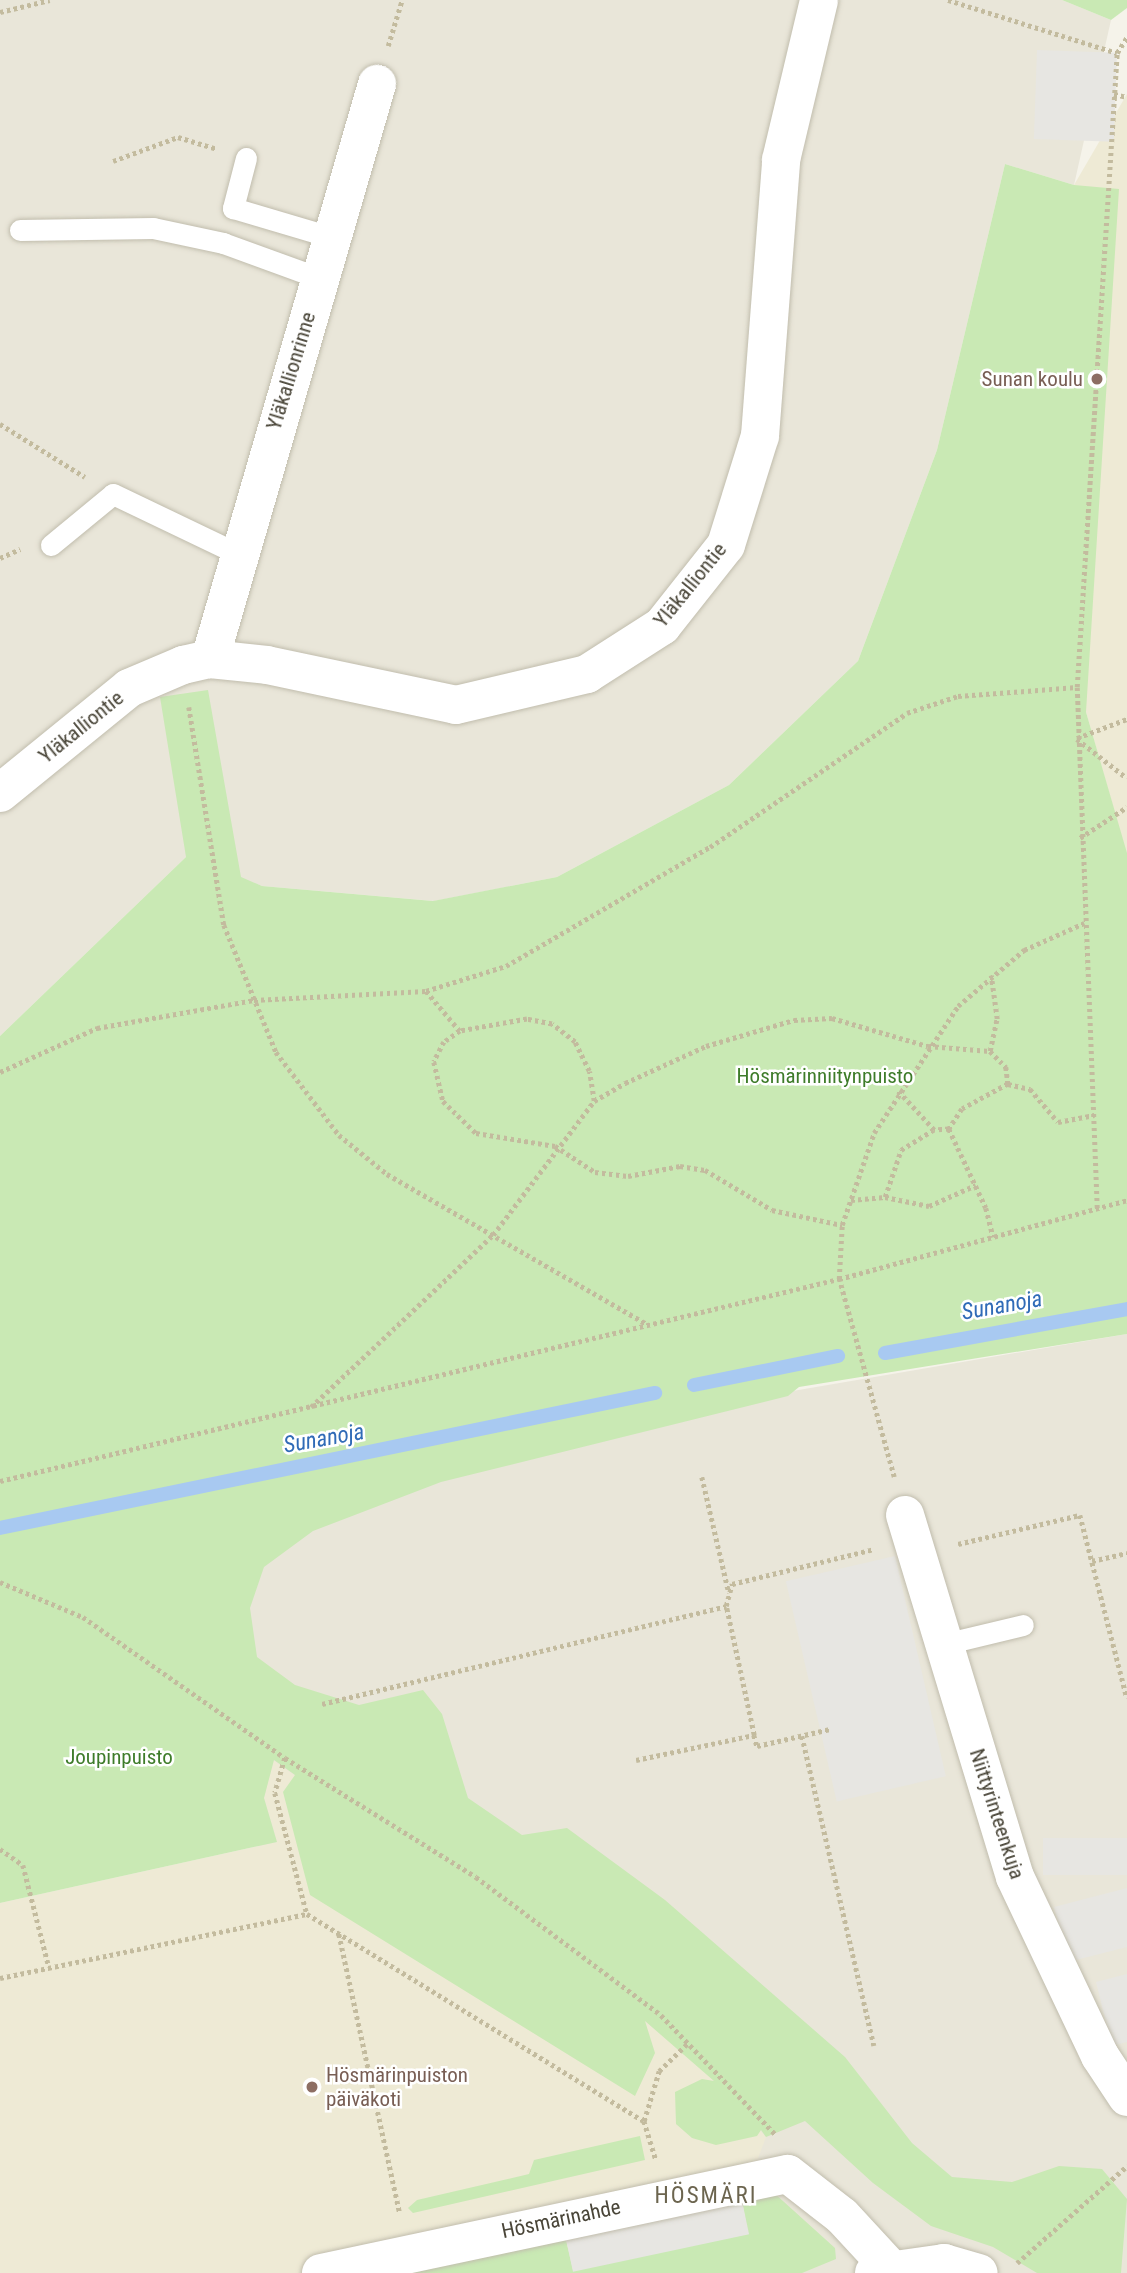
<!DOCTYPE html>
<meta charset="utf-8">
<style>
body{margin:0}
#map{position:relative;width:1127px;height:2273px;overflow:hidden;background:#f5f3ea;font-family:"Roboto Condensed",sans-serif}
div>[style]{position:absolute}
.residential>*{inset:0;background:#e9e6d9}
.education>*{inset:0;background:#eeead5}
.green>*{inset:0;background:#c9e9b4}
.parking>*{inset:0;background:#e7e6e2;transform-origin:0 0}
.stream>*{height:14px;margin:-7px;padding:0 7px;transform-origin:7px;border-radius:7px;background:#a8c9f1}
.path>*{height:4.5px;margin-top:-2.25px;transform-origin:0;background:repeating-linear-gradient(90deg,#c3bb9e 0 3.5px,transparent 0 7px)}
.roads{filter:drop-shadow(0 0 2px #c1bdad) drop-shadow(0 0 2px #c1bdad)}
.lane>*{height:21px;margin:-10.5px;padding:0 10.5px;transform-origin:10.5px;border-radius:10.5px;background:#fff}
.street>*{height:38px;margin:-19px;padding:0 19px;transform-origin:19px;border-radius:19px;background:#fff}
.dots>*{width:19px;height:19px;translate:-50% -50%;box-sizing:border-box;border:4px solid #fff;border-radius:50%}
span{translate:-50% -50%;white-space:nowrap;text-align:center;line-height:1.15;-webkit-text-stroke:5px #fff;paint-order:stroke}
.street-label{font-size:21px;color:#494538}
.education-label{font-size:21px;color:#785e54}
.right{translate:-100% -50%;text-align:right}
.left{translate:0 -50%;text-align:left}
.park-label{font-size:21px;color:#3e7c2a}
.water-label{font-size:23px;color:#306bb7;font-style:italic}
.neighbourhood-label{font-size:23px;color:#6c654f;letter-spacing:2px}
</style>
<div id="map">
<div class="residential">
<div style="clip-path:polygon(0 0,1062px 0,1111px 20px,1074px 185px,1005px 164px,937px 450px,858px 661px,729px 785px,557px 877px,434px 901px,262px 886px,186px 857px,0 1036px)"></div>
<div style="clip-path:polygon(1127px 1334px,1127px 2273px,394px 2273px,204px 1675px,184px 1495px)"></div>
</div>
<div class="education">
<div style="clip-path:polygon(1127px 94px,1127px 856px,1086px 712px,1062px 574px,1074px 185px)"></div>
<div style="clip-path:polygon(273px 1760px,644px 2020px,716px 2082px,766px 2137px,742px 2201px,749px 2234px,565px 2237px,394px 2273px,0 2273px,0 1903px,277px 1842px,264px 1798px)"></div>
</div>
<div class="green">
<div style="clip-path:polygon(1062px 0,1127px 0,1127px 8px,1111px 20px)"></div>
<div style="clip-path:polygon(1005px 164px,1074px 185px,1119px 189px,1086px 712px,1127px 853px,1127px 1334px,799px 1387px,788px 1396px,441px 1482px,313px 1531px,264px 1567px,250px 1608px,257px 1657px,295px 1685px,359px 1705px,423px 1690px,442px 1714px,468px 1798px,522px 1835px,567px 1828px,665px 1900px,845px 2057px,912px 2143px,952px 2177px,1012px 2182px,1059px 2166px,1102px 2169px,1127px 2199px,1121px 2273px,1037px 2273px,993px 2247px,931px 2226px,873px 2183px,805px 2121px,766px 2137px,761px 2130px,757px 2136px,716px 2145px,692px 2138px,676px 2124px,675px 2092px,702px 2079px,714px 2081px,645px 2021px,655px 2053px,635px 2096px,310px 1895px,283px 1792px,295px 1775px,274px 1760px,264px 1798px,277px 1842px,0 1903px,0 1036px,186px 857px,160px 697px,208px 690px,241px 877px,262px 886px,433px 901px,557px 877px,729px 785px,858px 661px,937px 450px)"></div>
<div style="clip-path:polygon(640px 2136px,645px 2160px,413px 2213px,408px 2208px,417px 2200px,529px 2174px,534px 2160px)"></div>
<div style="clip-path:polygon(773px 2192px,835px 2248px,836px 2259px,802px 2273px,394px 2273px,565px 2236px,573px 2270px,748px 2234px,742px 2201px)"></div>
</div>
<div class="parking">
<div style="left:1037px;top:50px;width:80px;height:89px;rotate:2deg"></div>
<div style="left:895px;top:1556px;width:226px;height:112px;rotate:77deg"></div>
<div style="left:1127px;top:1838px;width:37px;height:84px;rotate:90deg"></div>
<div style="clip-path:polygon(1127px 1888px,1127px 1947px,1068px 1962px,1054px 1907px)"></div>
<div style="clip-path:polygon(1127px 1974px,1127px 2042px,1112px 2046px,1096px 1982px)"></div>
<div style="left:742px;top:2201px;width:34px;height:180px;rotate:78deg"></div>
</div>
<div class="stream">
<div style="left:885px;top:1353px;width:246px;rotate:-10.3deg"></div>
<div style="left:694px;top:1385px;width:147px;rotate:-11.4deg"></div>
<div style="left:0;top:1528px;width:669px;rotate:-11.65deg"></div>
</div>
<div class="path">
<div style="left:948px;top:0;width:177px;rotate:17.4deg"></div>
<div style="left:0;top:12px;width:51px;rotate:-13.5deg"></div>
<div style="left:388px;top:46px;width:48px;rotate:-73.1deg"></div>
<div style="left:1114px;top:94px;width:13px;rotate:13deg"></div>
<div style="left:113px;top:161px;width:69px;rotate:-20.3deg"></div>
<div style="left:178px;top:137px;width:39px;rotate:17deg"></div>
<div style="left:0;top:424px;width:100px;rotate:31.9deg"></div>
<div style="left:0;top:558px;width:22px;rotate:-24deg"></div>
<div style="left:189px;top:707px;width:221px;rotate:80.9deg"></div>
<div style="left:224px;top:925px;width:137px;rotate:67.7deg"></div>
<div style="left:276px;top:1052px;width:104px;rotate:52.8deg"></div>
<div style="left:339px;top:1135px;width:62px;rotate:39.1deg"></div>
<div style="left:387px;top:1174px;width:300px;rotate:30deg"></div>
<div style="left:1077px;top:738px;width:53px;rotate:-20.8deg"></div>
<div style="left:1077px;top:739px;width:63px;rotate:38deg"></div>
<div style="left:1080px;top:838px;width:56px;rotate:-33.4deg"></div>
<div style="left:426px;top:991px;width:52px;rotate:49.6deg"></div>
<div style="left:990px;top:1051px;width:33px;rotate:-78deg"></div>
<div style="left:997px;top:1019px;width:44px;rotate:-97.8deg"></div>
<div style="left:0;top:1072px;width:107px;rotate:-24.4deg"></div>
<div style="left:97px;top:1028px;width:159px;rotate:-10.1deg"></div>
<div style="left:254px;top:1000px;width:172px;rotate:-3deg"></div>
<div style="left:426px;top:991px;width:84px;rotate:-17.4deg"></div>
<div style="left:506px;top:966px;width:236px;rotate:-30.3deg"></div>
<div style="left:710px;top:847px;width:238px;rotate:-34.2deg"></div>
<div style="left:907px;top:713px;width:54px;rotate:-18.4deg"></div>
<div style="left:958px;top:696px;width:119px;rotate:-4.3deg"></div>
<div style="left:1008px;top:1084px;width:23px;rotate:13deg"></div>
<div style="left:1030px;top:1089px;width:43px;rotate:49.7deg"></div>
<div style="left:1058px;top:1122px;width:37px;rotate:-11deg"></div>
<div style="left:594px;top:1101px;width:30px;rotate:-99deg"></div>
<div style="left:589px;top:1071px;width:32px;rotate:-116deg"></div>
<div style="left:575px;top:1042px;width:29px;rotate:-142deg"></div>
<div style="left:552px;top:1024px;width:25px;rotate:-169deg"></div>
<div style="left:527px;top:1019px;width:68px;rotate:169.8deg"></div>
<div style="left:460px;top:1031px;width:19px;rotate:145deg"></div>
<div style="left:444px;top:1042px;width:22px;rotate:117deg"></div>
<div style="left:434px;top:1062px;width:40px;rotate:77deg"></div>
<div style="left:443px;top:1101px;width:46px;rotate:44.1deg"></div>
<div style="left:476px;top:1133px;width:80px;rotate:9.3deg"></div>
<div style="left:555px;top:1146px;width:48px;rotate:33deg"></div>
<div style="left:595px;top:1172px;width:33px;rotate:7deg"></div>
<div style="left:628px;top:1176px;width:53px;rotate:-10.9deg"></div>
<div style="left:680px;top:1166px;width:25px;rotate:9deg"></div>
<div style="left:705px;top:1170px;width:78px;rotate:30.8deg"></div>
<div style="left:772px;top:1210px;width:72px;rotate:12.1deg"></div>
<div style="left:949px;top:1129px;width:87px;rotate:64.9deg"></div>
<div style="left:986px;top:1208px;width:30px;rotate:76deg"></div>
<div style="left:885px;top:1197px;width:50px;rotate:-71.2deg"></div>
<div style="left:901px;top:1150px;width:38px;rotate:-32deg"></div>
<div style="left:851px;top:1200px;width:34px;rotate:-5deg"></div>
<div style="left:885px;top:1197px;width:45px;rotate:11.6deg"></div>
<div style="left:929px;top:1206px;width:51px;rotate:-24.1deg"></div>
<div style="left:1097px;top:1208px;width:521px;rotate:-92.2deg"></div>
<div style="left:1077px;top:687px;width:635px;rotate:-86.39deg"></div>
<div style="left:1117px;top:53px;width:19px;rotate:-58deg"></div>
<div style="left:311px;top:1407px;width:250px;rotate:-43.4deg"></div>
<div style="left:493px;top:1235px;width:168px;rotate:-53deg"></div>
<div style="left:594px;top:1101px;width:36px;rotate:-30deg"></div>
<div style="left:625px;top:1083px;width:89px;rotate:-24.6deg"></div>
<div style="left:706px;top:1046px;width:92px;rotate:-16.5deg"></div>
<div style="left:794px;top:1020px;width:38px;rotate:-3deg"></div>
<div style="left:832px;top:1018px;width:100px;rotate:16.3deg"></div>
<div style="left:928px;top:1046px;width:62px;rotate:4.6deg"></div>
<div style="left:990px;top:1051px;width:23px;rotate:45deg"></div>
<div style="left:1006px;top:1067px;width:17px;rotate:83deg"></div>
<div style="left:1008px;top:1084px;width:52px;rotate:151.5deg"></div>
<div style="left:962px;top:1109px;width:24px;rotate:123deg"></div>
<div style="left:949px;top:1129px;width:15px;rotate:176deg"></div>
<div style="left:934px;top:1130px;width:54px;rotate:-132.8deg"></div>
<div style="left:702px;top:1477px;width:119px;rotate:76.9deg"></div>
<div style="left:894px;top:1477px;width:205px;rotate:-105.5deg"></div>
<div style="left:839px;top:1279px;width:54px;rotate:-86.8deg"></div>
<div style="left:842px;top:1225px;width:97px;rotate:-70.8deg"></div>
<div style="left:874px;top:1133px;width:152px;rotate:-56.5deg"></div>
<div style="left:958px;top:1006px;width:87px;rotate:-40.3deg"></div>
<div style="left:1024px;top:950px;width:66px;rotate:-24.2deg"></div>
<div style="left:0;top:1481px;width:863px;rotate:-13.54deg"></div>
<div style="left:839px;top:1279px;width:299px;rotate:-15.3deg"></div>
<div style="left:958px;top:1544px;width:125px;rotate:-13.4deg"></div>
<div style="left:1080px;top:1515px;width:189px;rotate:75.6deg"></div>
<div style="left:1092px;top:1561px;width:36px;rotate:-13deg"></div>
<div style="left:0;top:1582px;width:90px;rotate:22.9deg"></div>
<div style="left:83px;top:1617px;width:246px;rotate:34.9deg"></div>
<div style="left:285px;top:1758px;width:225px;rotate:31.9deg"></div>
<div style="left:476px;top:1877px;width:231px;rotate:36.7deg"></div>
<div style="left:661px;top:2015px;width:166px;rotate:46.2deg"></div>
<div style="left:322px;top:1704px;width:416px;rotate:-13.6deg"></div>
<div style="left:726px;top:1606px;width:23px;rotate:-75deg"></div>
<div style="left:732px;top:1584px;width:146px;rotate:-13.8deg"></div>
<div style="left:754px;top:1735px;width:11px;rotate:75deg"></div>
<div style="left:757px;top:1746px;width:75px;rotate:-13.1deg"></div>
<div style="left:802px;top:1736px;width:318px;rotate:76.9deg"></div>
<div style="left:285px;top:1758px;width:36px;rotate:106deg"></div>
<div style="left:275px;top:1793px;width:125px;rotate:75.2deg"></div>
<div style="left:636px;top:1760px;width:121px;rotate:-12deg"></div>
<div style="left:754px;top:1735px;width:132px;rotate:-102.2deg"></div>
<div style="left:0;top:1849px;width:28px;rotate:35deg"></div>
<div style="left:23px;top:1865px;width:105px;rotate:75.7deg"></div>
<div style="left:339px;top:1934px;width:286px;rotate:77.7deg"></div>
<div style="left:0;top:1978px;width:314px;rotate:-11.8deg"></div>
<div style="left:307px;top:1914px;width:395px;rotate:31.6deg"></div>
<div style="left:644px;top:2121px;width:52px;rotate:-73.3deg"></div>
<div style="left:659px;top:2071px;width:42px;rotate:-44deg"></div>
<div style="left:644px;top:2121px;width:41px;rotate:72.9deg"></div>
<div style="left:1017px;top:2263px;width:147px;rotate:-41.4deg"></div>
</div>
<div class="roads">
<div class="lane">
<div style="left:246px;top:158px;width:52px;rotate:104.6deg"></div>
<div style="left:233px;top:208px;width:102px;rotate:16.5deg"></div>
<div style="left:20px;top:230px;width:133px;rotate:-0.9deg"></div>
<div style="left:153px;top:228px;width:72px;rotate:12.1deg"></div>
<div style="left:223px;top:243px;width:102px;rotate:20deg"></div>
<div style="left:51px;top:545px;width:80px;rotate:-39.4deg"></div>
<div style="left:113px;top:494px;width:136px;rotate:25.6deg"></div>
<div style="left:944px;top:1644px;width:81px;rotate:-13.5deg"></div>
</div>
<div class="street">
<div style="left:210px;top:659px;width:599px;rotate:-73.8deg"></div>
<div style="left:0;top:793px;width:166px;rotate:-39.1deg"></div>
<div style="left:129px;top:688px;width:59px;rotate:-23.1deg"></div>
<div style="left:183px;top:665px;width:28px;rotate:-13deg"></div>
<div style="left:210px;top:659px;width:57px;rotate:6deg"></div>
<div style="left:267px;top:665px;width:193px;rotate:11.9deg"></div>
<div style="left:456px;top:705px;width:135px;rotate:-13.3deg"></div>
<div style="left:587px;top:674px;width:89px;rotate:-32.6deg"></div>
<div style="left:662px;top:626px;width:103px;rotate:-51.7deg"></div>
<div style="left:726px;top:545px;width:114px;rotate:-72.7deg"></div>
<div style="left:760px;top:436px;width:277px;rotate:-85.6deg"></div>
<div style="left:781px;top:160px;width:164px;rotate:-76.6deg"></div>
<div style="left:905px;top:1515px;width:378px;rotate:73.1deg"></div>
<div style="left:1015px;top:1877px;width:198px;rotate:64.6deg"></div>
<div style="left:1100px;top:2056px;width:49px;rotate:56.6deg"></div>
<div style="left:321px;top:2273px;width:477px;rotate:-12deg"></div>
<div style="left:788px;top:2174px;width:68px;rotate:37.9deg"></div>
<div style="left:842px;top:2216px;width:74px;rotate:47.2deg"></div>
<div style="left:874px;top:2273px;width:71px;rotate:-8.1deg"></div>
<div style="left:944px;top:2263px;width:36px;rotate:16deg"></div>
</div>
</div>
<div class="dots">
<div style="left:1097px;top:379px;background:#8d6e63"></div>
<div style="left:312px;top:2087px;background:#8d6e63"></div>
</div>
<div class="street-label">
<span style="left:291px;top:371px;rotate:-73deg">Yläkallionrinne</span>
<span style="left:690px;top:585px;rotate:-51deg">Yläkalliontie</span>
<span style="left:81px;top:727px;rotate:-39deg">Yläkalliontie</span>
<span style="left:997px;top:1814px;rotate:72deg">Niittyrinteenkuja</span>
<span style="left:561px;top:2219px;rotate:-12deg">Hösmärinahde</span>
</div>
<div class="education-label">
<span class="right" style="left:1083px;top:379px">Sunan koulu</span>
<span class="left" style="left:326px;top:2087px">Hösmärinpuiston<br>päiväkoti</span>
</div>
<div class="park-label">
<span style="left:825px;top:1076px">Hösmärinniitynpuisto</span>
<span style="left:119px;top:1757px">Joupinpuisto</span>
</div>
<div class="water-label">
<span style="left:1002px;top:1306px;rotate:-10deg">Sunanoja</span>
<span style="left:324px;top:1439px;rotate:-10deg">Sunanoja</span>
</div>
<div class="neighbourhood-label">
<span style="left:706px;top:2196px">HÖSMÄRI</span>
</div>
</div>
